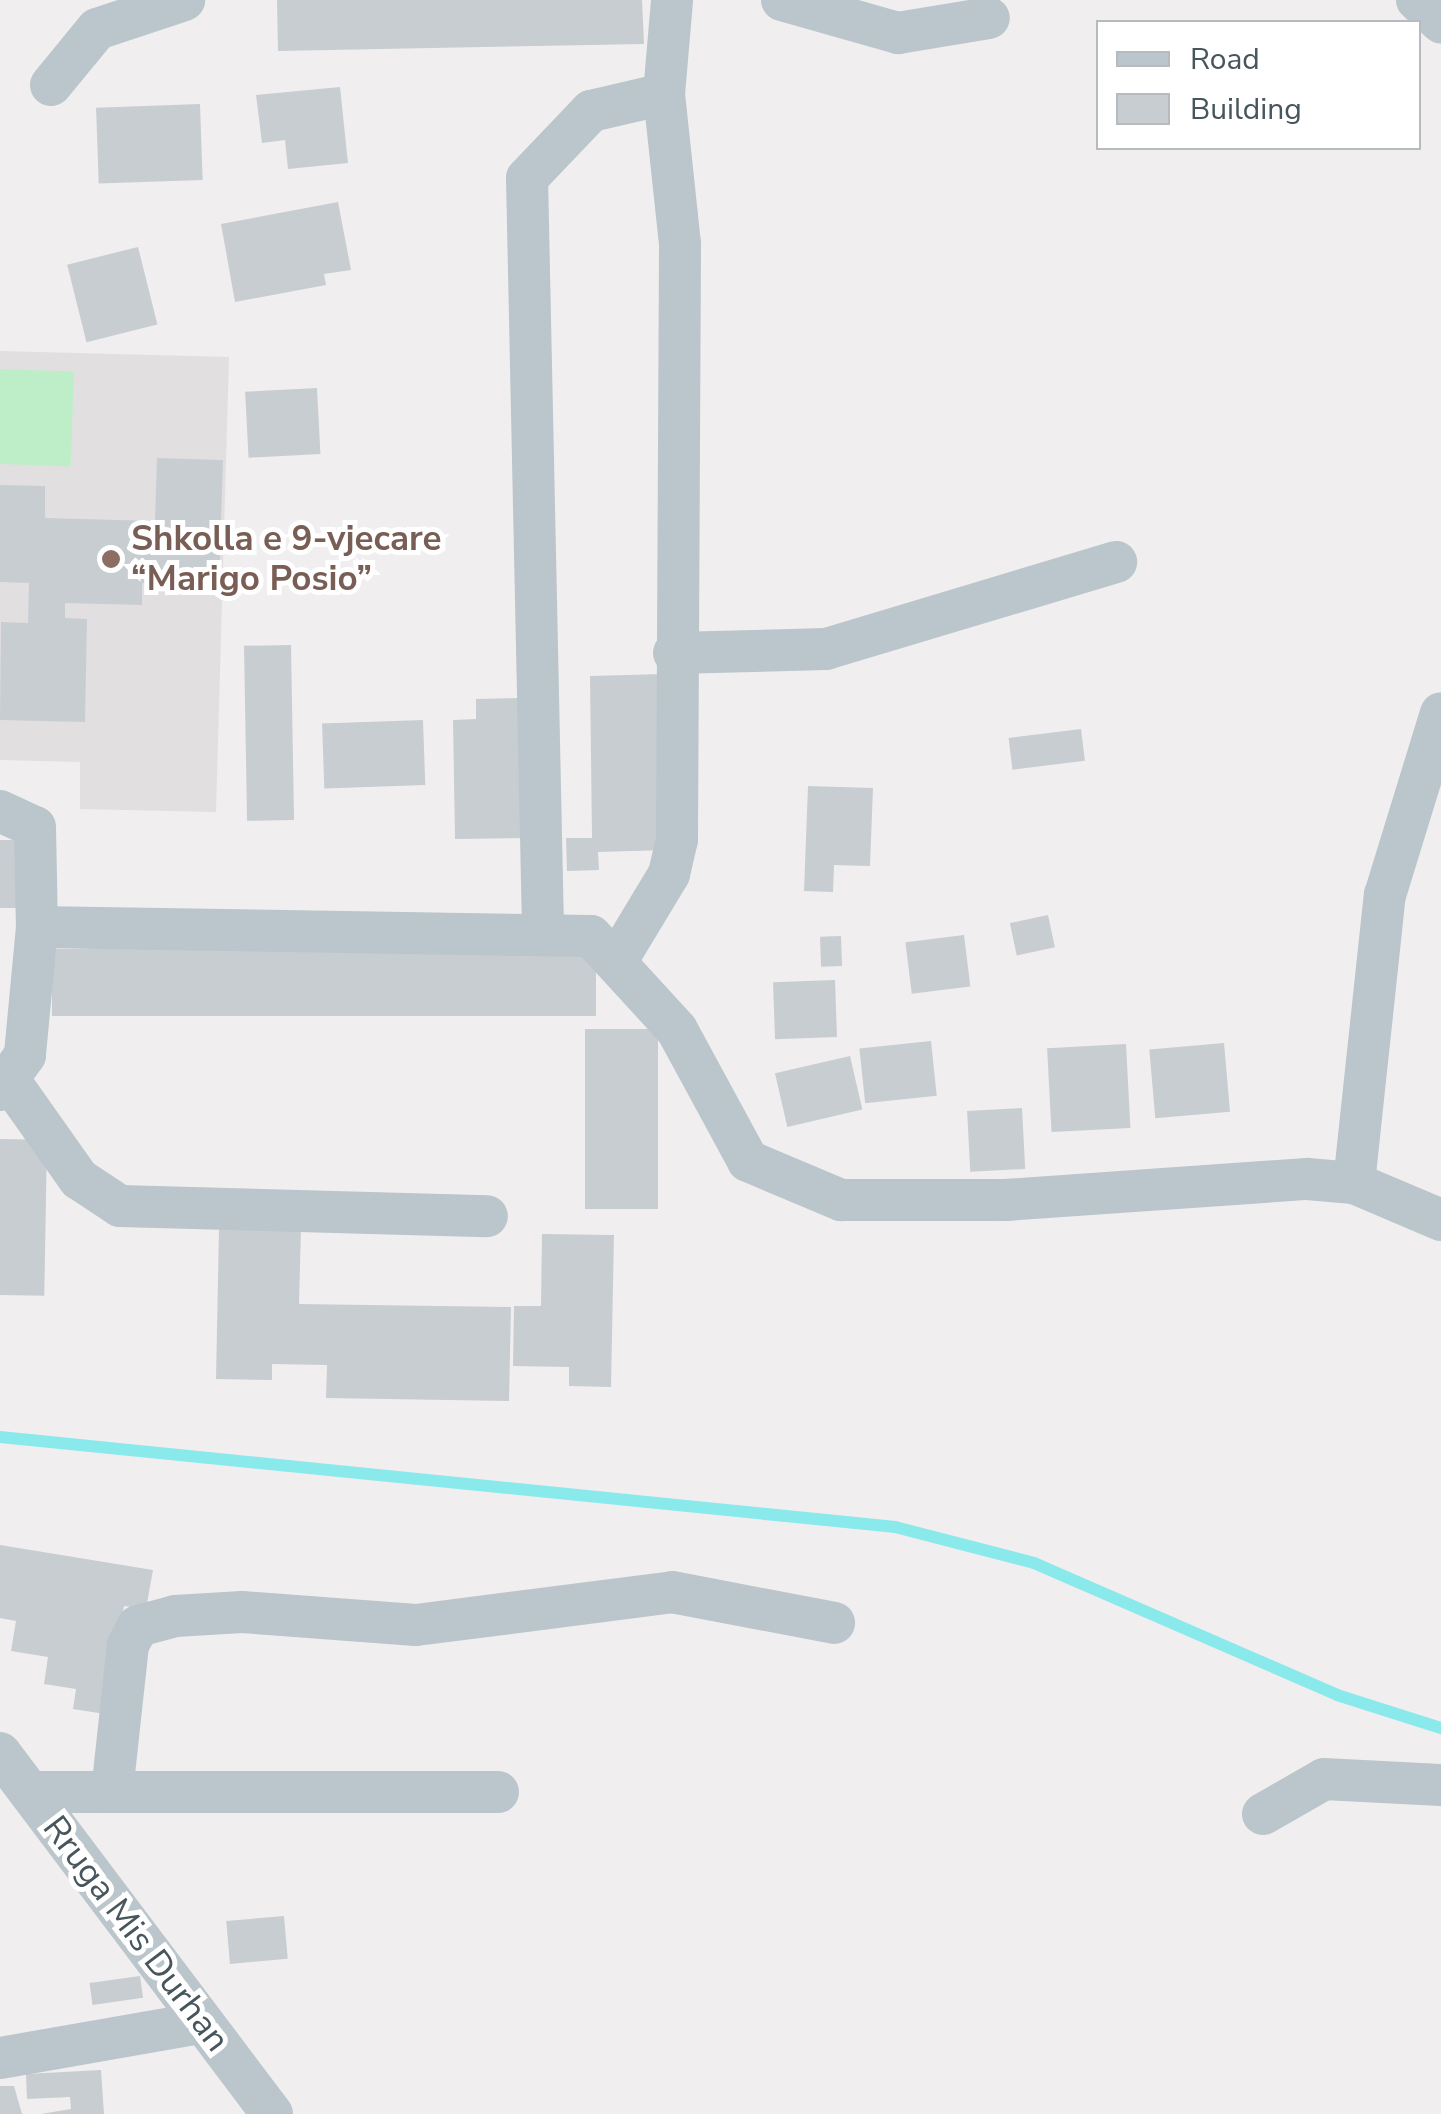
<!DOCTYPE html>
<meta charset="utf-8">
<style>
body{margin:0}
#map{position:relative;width:1441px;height:2114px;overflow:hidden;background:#f1eeef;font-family:"Nunito Sans",sans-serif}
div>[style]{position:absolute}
.education>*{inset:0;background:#e2dfe1}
.green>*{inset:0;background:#bdeec7;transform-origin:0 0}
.stream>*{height:12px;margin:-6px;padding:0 6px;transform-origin:6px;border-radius:6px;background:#8ae9eb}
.building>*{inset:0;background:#c8cdd1;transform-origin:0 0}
.minor>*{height:42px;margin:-21px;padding:0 21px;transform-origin:21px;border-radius:21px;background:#bac6cb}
.dots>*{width:28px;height:28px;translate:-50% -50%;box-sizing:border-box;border:5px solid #fff;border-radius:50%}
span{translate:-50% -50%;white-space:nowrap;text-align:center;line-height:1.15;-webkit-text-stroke:10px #fff;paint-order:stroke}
.education-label{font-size:35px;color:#785e54;font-weight:700}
.left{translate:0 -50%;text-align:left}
.street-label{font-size:35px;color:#47565c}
.legend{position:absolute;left:1096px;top:20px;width:325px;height:130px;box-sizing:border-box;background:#fff;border:2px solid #b5bbbe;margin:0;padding:12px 18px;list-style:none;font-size:30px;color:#47565c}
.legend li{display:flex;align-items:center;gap:20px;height:50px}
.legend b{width:50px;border:2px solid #b5bbbe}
</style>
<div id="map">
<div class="education">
<div style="clip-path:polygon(0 351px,229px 357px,216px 812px,80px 809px,80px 762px,0 760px)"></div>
</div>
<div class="green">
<div style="left:0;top:369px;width:74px;height:95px;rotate:2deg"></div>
</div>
<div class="stream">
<div style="left:0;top:1437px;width:900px;rotate:5.74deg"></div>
<div style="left:895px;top:1527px;width:144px;rotate:14.5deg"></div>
<div style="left:1034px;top:1563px;width:331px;rotate:23.5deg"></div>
<div style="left:1337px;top:1695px;width:109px;rotate:17.6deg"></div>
</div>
<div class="building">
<div style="clip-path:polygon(277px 0,642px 0,644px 44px,278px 51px)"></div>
<div style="clip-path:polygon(340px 87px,348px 163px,288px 169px,285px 140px,262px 143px,256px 95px)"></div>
<div style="left:200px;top:104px;width:76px;height:104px;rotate:88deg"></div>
<div style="clip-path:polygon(338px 202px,351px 270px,324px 274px,326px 285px,235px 302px,221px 224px)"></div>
<div style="left:138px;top:247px;width:80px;height:73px;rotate:76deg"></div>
<div style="left:317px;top:388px;width:66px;height:72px;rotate:87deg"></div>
<div style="clip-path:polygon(157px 458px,223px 460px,219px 585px,142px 583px,142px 605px,65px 603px,65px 618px,87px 619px,85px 722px,0 720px,1px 622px,28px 623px,29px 583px,0 582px,0 485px,45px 486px,45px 518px,155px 521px)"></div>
<div style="left:291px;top:645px;width:175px;height:47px;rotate:89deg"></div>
<div style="clip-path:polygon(664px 674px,667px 850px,598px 852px,599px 870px,567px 871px,566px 838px,592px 838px,590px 676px)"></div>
<div style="clip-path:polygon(527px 698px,529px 838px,455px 839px,453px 720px,476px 719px,476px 699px)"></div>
<div style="left:423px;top:720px;width:65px;height:101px;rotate:88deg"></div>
<div style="left:1081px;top:729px;width:32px;height:73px;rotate:83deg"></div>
<div style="clip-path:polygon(808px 786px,873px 788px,870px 866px,834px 865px,833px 892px,804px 891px)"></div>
<div style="left:0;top:840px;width:23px;height:68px"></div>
<div style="left:1048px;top:915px;width:33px;height:39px;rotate:78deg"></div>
<div style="left:964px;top:935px;width:52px;height:59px;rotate:83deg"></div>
<div style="left:841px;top:936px;width:30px;height:21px;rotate:88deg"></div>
<div style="left:52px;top:949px;width:544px;height:67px"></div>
<div style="left:835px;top:980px;width:57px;height:62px;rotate:88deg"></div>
<div style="left:658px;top:1029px;width:180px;height:73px;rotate:90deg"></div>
<div style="left:931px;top:1041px;width:55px;height:72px;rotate:84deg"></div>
<div style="left:1224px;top:1043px;width:69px;height:75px;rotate:85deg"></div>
<div style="left:1126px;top:1044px;width:84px;height:79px;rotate:87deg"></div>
<div style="left:850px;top:1056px;width:55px;height:77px;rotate:77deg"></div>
<div style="left:1022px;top:1108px;width:61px;height:55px;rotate:87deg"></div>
<div style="left:0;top:1139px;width:47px;height:156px;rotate:1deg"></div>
<div style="clip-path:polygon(219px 1227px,301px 1228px,299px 1304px,511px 1307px,509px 1401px,326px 1398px,327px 1365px,272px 1364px,272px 1380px,216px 1379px)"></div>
<div style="clip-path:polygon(542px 1234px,614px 1235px,611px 1387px,569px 1386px,569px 1367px,513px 1366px,514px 1306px,541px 1306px)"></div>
<div style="clip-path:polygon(0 1545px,153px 1570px,146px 1609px,124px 1606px,105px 1714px,73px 1709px,76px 1689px,44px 1684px,48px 1657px,11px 1651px,16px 1621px,0 1618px)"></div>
<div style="left:284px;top:1916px;width:43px;height:58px;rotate:85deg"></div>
<div style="left:140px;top:1976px;width:22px;height:51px;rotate:82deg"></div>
<div style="clip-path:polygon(101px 2070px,104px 2114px,41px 2114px,71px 2109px,70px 2097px,27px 2099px,26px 2074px)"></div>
<div style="clip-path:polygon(0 2086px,14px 2086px,22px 2114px,0 2114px)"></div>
</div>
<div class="minor">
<div style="left:782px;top:0;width:121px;rotate:15.9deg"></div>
<div style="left:898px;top:33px;width:92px;rotate:-9.4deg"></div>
<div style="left:1417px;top:0;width:33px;rotate:43deg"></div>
<div style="left:51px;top:85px;width:72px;rotate:-50.6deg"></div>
<div style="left:97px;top:29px;width:92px;rotate:-18.4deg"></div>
<div style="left:674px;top:653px;width:152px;rotate:-1.5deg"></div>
<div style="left:826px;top:649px;width:303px;rotate:-16.7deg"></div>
<div style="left:0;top:811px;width:38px;rotate:25deg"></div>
<div style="left:35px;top:827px;width:100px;rotate:88.9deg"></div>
<div style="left:37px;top:927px;width:129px;rotate:95.4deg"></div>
<div style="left:25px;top:1055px;width:43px;rotate:125.5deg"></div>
<div style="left:37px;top:927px;width:554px;rotate:0.93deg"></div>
<div style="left:591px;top:936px;width:127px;rotate:47.5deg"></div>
<div style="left:677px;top:1030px;width:149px;rotate:61.5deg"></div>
<div style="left:748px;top:1161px;width:101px;rotate:22.8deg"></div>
<div style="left:841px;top:1200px;width:164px"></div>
<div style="left:1005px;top:1200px;width:303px;rotate:-4deg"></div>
<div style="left:1307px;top:1179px;width:47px;rotate:4.9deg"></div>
<div style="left:1354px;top:1183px;width:95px;rotate:23deg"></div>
<div style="left:543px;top:929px;width:751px;rotate:-91.22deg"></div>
<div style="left:527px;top:178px;width:93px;rotate:-46.3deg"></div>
<div style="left:591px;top:111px;width:75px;rotate:-13.1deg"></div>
<div style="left:619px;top:957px;width:97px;rotate:-58.9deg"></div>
<div style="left:669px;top:874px;width:35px;rotate:-77deg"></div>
<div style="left:677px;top:840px;width:596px;rotate:-89.71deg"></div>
<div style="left:680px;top:244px;width:151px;rotate:-96.1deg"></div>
<div style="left:664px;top:94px;width:94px;rotate:-85.1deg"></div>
<div style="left:11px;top:1083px;width:118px;rotate:54.7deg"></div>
<div style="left:79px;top:1179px;width:49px;rotate:33.4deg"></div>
<div style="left:120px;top:1206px;width:367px;rotate:1.6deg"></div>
<div style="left:1354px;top:1183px;width:290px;rotate:-83.9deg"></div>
<div style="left:1385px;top:895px;width:190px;rotate:-72.9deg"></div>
<div style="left:0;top:1753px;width:452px;rotate:53deg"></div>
<div style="left:30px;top:1792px;width:82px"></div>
<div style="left:112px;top:1792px;width:148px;rotate:-83.8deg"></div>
<div style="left:128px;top:1645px;width:21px;rotate:-62deg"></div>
<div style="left:138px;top:1626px;width:38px;rotate:-15deg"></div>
<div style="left:175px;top:1616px;width:67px;rotate:-3.4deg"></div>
<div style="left:242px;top:1612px;width:174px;rotate:4.3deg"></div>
<div style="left:416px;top:1625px;width:258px;rotate:-7.3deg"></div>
<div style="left:672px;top:1592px;width:165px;rotate:10.8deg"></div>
<div style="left:112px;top:1792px;width:386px"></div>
<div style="left:1263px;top:1814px;width:70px;rotate:-29.8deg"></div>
<div style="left:1324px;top:1779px;width:117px;rotate:2.9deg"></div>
<div style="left:0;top:2058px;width:204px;rotate:-9.9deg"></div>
</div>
<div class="dots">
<div style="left:111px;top:559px;background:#8d6e63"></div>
</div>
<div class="education-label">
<span class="left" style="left:131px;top:559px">Shkolla e 9-vjecare<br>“Marigo Posio”</span>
</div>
<div class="street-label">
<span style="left:136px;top:1934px;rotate:53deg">Rruga Mis Durhan</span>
</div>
<ul class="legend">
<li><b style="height:12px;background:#bac6cb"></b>Road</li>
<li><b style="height:28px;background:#c8cdd1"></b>Building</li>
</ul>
</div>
